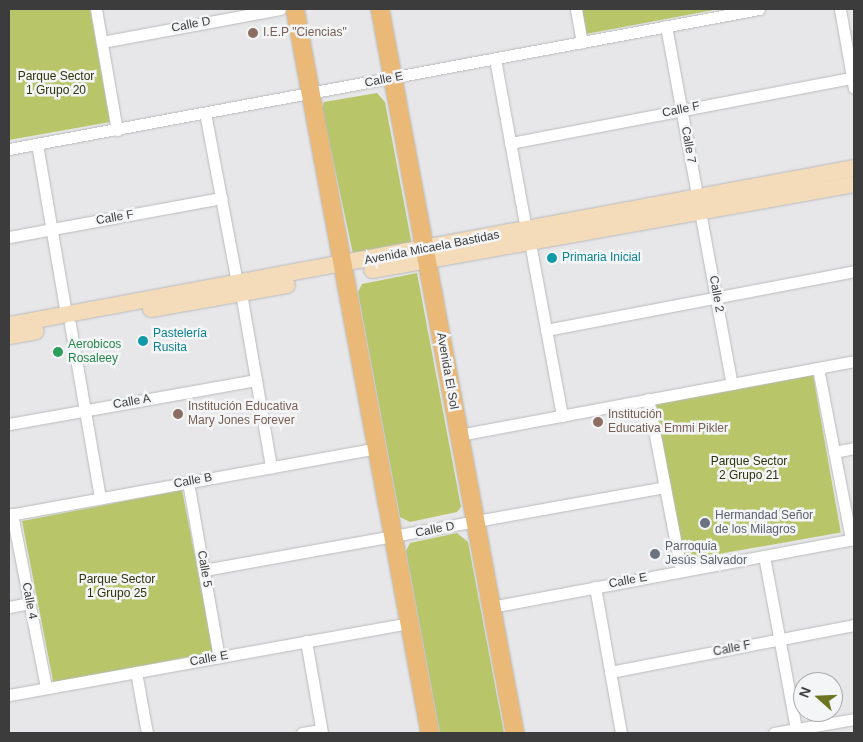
<!DOCTYPE html>
<meta charset="utf-8">
<style>
body{margin:0}
#map{position:relative;width:863px;height:742px;overflow:hidden;background:#e7e7e9;font-family:Arial,sans-serif}
div>[style]{position:absolute}
.green>*{inset:0;background:#b8c669;transform-origin:0 0}
.roads{filter:drop-shadow(0 0 1px #b9babb) drop-shadow(0 0 1px #b9babb)}
.street>*{height:11px;margin:-5.5px;padding:0 5.5px;transform-origin:5.5px;border-radius:5.5px;background:#fff}
.secondary>*{height:16px;margin:-8px;padding:0 8px;transform-origin:8px;border-radius:8px;background:#f4dcbb}
.primary>*{height:18px;margin:-9px;padding:0 9px;transform-origin:9px;border-radius:9px;background:#eab977}
.dots>*{width:14px;height:14px;translate:-50% -50%;box-sizing:border-box;border:2px solid #f4f5f6;border-radius:50%}
span{translate:-50% -50%;white-space:nowrap;text-align:center;line-height:1.15;-webkit-text-stroke:5px #f4f5f6;paint-order:stroke}
.street-label{font-size:12px;color:#3c3c3c}
.education-label{font-size:12px;color:#785e54}
.left{translate:0 -50%;text-align:left}
.park-label{font-size:12px;color:#2f340a}
.culture-label{font-size:12px;color:#0d838f}
.leisure-label{font-size:12px;color:#27864d}
.worship-label{font-size:12px;color:#5b616d}
.frame{position:absolute;inset:0;border:10px solid #3c3c3c;pointer-events:none}
.north{position:absolute;left:793px;top:672px;width:50px;height:50px;box-sizing:border-box;background:#f4f5f6;border:1px solid #aaabac;border-radius:50%;rotate:290deg;font-size:14px;font-weight:700;line-height:20px;text-align:center;color:#3c3c3c}
.north::after{content:'';display:block;margin:auto;width:18px;height:22px;background:#6c7620;clip-path:polygon(50% 0,100% 100%,50% 72%,0 100%)}
</style>
<div id="map">
<div class="green">
<div style="clip-path:polygon(9px 9px,90px 9px,110px 122px,9px 140px)"></div>
<div style="clip-path:polygon(582px 9px,719px 9px,586px 34px)"></div>
<div style="clip-path:polygon(377px 93px,385px 102px,411px 240px,409px 245px,353px 254px,322px 108px,324px 102px)"></div>
<div style="clip-path:polygon(417px 273px,461px 507px,457px 512px,410px 522px,400px 517px,358px 292px,362px 284px)"></div>
<div style="left:813px;top:375px;width:160px;height:160px;rotate:80deg"></div>
<div style="left:182px;top:490px;width:165px;height:163px;rotate:79deg"></div>
<div style="clip-path:polygon(457px 533px,468px 542px,504px 733px,440px 733px,406px 551px,410px 543px)"></div>
</div>
<div class="roads">
<div class="street">
<div style="left:96px;top:9px;width:123px;rotate:80.2deg"></div>
<div style="left:576px;top:9px;width:34px;rotate:80deg"></div>
<div style="left:840px;top:9px;width:80px;rotate:80deg"></div>
<div style="left:666px;top:26px;width:364px;rotate:79.6deg"></div>
<div style="left:102px;top:42px;width:181px;rotate:-10.5deg"></div>
<div style="left:495px;top:59px;width:174px;rotate:79.7deg"></div>
<div style="left:205px;top:113px;width:172px;rotate:79.3deg"></div>
<div style="left:510px;top:143px;width:348px;rotate:-10.8deg"></div>
<div style="left:37px;top:144px;width:172px;rotate:80.3deg"></div>
<div style="left:9px;top:149px;width:763px;rotate:-10.57deg"></div>
<div style="left:9px;top:237px;width:216px;rotate:-10.4deg"></div>
<div style="left:530px;top:243px;width:176px;rotate:79.5deg"></div>
<div style="left:241px;top:293px;width:177px;rotate:80.2deg"></div>
<div style="left:70px;top:324px;width:177px;rotate:80.2deg"></div>
<div style="left:546px;top:330px;width:314px;rotate:-10.8deg"></div>
<div style="left:818px;top:368px;width:175px;rotate:79.1deg"></div>
<div style="left:648px;top:399px;width:175px;rotate:79.1deg"></div>
<div style="left:9px;top:424px;width:251px;rotate:-10.1deg"></div>
<div style="left:459px;top:435px;width:402px;rotate:-10.6deg"></div>
<div style="left:834px;top:452px;width:20px;rotate:-11deg"></div>
<div style="left:188px;top:482px;width:178px;rotate:80deg"></div>
<div style="left:12px;top:514px;width:177px;rotate:78.9deg"></div>
<div style="left:9px;top:515px;width:374px;rotate:-10.3deg"></div>
<div style="left:764px;top:556px;width:176px;rotate:79.5deg"></div>
<div style="left:204px;top:570px;width:468px;rotate:-10.2deg"></div>
<div style="left:595px;top:587px;width:148px;rotate:79.9deg"></div>
<div style="left:9px;top:607px;width:21px;rotate:-11deg"></div>
<div style="left:491px;top:607px;width:369px;rotate:-10.6deg"></div>
<div style="left:306px;top:641px;width:93px;rotate:80.1deg"></div>
<div style="left:136px;top:672px;width:62px;rotate:79.8deg"></div>
<div style="left:610px;top:672px;width:248px;rotate:-10.9deg"></div>
<div style="left:9px;top:695px;width:406px;rotate:-10.2deg"></div>
<div style="left:302px;top:733px;width:19px;rotate:-9deg"></div>
<div style="left:774px;top:733px;width:81px;rotate:-9.9deg"></div>
</div>
<div class="secondary">
<div style="left:372px;top:270px;width:490px;rotate:-10.1deg"></div>
<div style="left:151px;top:309px;width:138px;rotate:-10deg"></div>
<div style="left:9px;top:325px;width:859px;rotate:-10.53deg"></div>
<div style="left:9px;top:336px;width:27px;rotate:-10deg"></div>
</div>
<div class="primary">
<div style="left:295px;top:9px;width:736px;rotate:79.44deg"></div>
<div style="left:380px;top:9px;width:736px;rotate:79.44deg"></div>
</div>
</div>
<div class="dots">
<div style="left:253px;top:33px;background:#8d6e63"></div>
<div style="left:552px;top:258px;background:#0f9aa8"></div>
<div style="left:143px;top:341px;background:#0f9aa8"></div>
<div style="left:58px;top:352px;background:#2e9e5b"></div>
<div style="left:178px;top:414px;background:#8d6e63"></div>
<div style="left:598px;top:422px;background:#8d6e63"></div>
<div style="left:705px;top:523px;background:#6b7280"></div>
<div style="left:655px;top:554px;background:#6b7280"></div>
</div>
<div class="street-label">
<span style="left:191px;top:25px;rotate:-11deg">Calle D</span>
<span style="left:384px;top:80px;rotate:-11deg">Calle E</span>
<span style="left:681px;top:110px;rotate:-11deg">Calle F</span>
<span style="left:688px;top:145px;rotate:80deg">Calle 7</span>
<span style="left:115px;top:218px;rotate:-10deg">Calle F</span>
<span style="left:432px;top:248px;rotate:-11deg">Avenida Micaela Bastidas</span>
<span style="left:716px;top:294px;rotate:80deg">Calle 2</span>
<span style="left:447px;top:371px;rotate:80deg">Avenida El Sol</span>
<span style="left:132px;top:402px;rotate:-10deg">Calle A</span>
<span style="left:193px;top:481px;rotate:-10deg">Calle B</span>
<span style="left:435px;top:530px;rotate:-11deg">Calle D</span>
<span style="left:204px;top:569px;rotate:80deg">Calle 5</span>
<span style="left:628px;top:581px;rotate:-10deg">Calle E</span>
<span style="left:29px;top:601px;rotate:79deg">Calle 4</span>
<span style="left:732px;top:649px;rotate:-11deg">Calle F</span>
<span style="left:209px;top:659px;rotate:-10deg">Calle E</span>
</div>
<div class="education-label">
<span class="left" style="left:263px;top:33px">I.E.P "Ciencias"</span>
<span class="left" style="left:188px;top:414px">Institución Educativa<br>Mary Jones Forever</span>
<span class="left" style="left:608px;top:422px">Institución<br>Educativa Emmi Pikler</span>
</div>
<div class="park-label">
<span style="left:56px;top:84px">Parque Sector<br>1 Grupo 20</span>
<span style="left:749px;top:469px">Parque Sector<br>2 Grupo 21</span>
<span style="left:117px;top:587px">Parque Sector<br>1 Grupo 25</span>
</div>
<div class="culture-label">
<span class="left" style="left:562px;top:258px">Primaria Inicial</span>
<span class="left" style="left:153px;top:341px">Pastelería<br>Rusita</span>
</div>
<div class="leisure-label">
<span class="left" style="left:68px;top:352px">Aerobicos<br>Rosaleey</span>
</div>
<div class="worship-label">
<span class="left" style="left:715px;top:523px">Hermandad Señor<br>de los Milagros</span>
<span class="left" style="left:665px;top:554px">Parroquia<br>Jesús Salvador</span>
</div>
<div class="frame"></div>
<div class="north">N</div>
</div>
